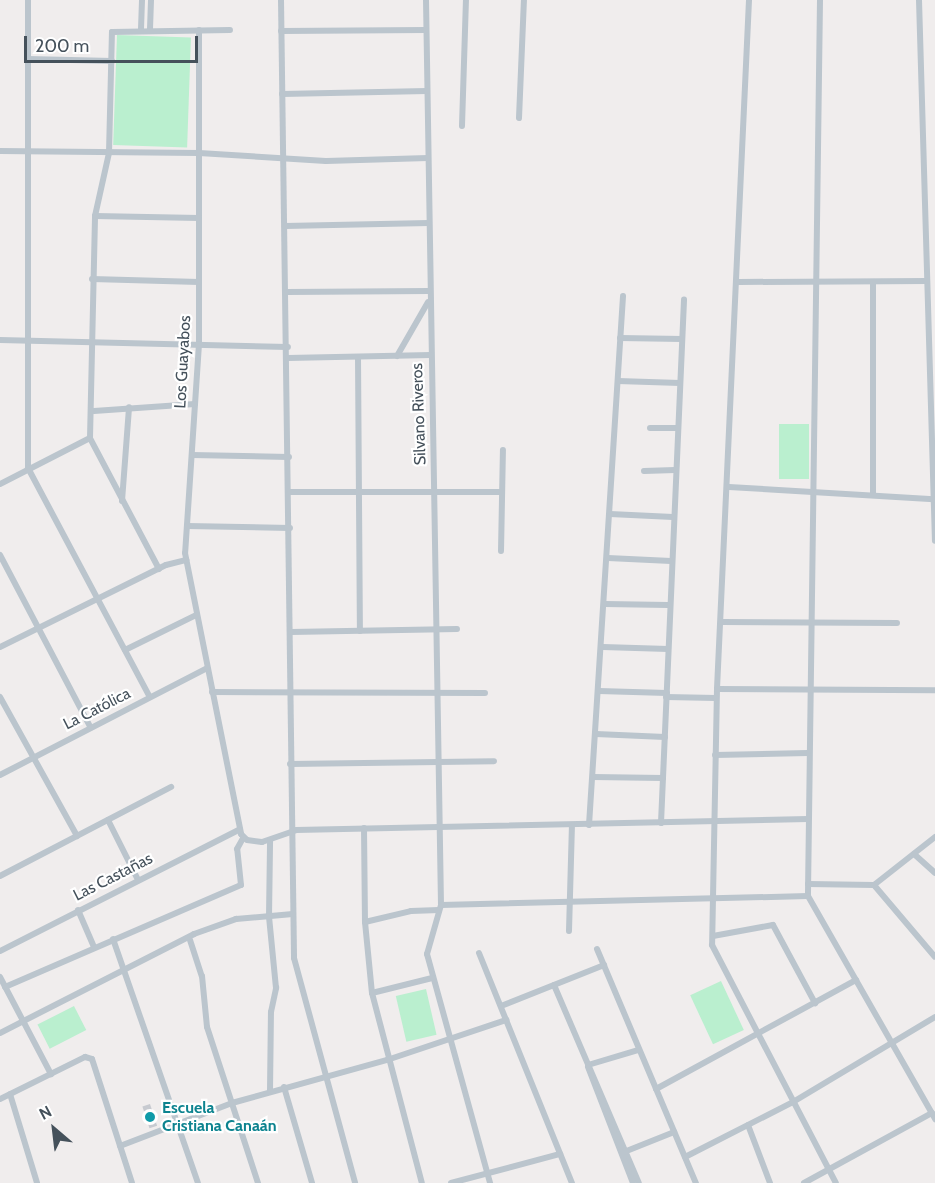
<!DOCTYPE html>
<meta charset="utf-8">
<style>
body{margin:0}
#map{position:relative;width:935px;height:1183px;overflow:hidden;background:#f0eded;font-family:Cabin,sans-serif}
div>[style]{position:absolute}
.green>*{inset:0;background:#baefcf;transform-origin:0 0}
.building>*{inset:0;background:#c7cad0;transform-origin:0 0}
.street>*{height:6px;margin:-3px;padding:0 3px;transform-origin:3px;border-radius:3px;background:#bbc5cd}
.dots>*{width:16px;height:16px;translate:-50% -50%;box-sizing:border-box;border:3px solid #fff;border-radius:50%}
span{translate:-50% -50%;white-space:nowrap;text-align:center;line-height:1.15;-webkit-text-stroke:4.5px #fff;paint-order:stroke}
.street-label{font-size:16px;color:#45515b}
.culture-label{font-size:16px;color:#0d838f;font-weight:700}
.left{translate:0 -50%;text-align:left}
.north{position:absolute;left:24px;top:1099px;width:60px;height:60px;-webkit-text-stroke:4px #fff;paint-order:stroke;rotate:332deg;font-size:16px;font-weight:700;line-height:24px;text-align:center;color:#45515b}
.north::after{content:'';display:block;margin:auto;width:21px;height:27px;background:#45515b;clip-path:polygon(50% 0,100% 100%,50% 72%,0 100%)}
.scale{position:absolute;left:24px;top:36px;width:174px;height:27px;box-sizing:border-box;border:3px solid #45515b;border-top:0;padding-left:8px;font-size:18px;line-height:21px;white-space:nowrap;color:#45515b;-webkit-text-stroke:4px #fff;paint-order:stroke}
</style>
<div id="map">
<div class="green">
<div style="left:117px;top:35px;width:74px;height:110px;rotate:2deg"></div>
<div style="left:779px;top:424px;width:30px;height:55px"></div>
<div style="left:721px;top:981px;width:54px;height:34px;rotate:65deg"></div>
<div style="left:426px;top:989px;width:47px;height:31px;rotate:77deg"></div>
<div style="left:74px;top:1006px;width:27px;height:41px;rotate:63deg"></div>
</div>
<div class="building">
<div style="left:150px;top:1104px;width:23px;height:8px;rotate:72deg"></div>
</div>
<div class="street">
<div style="left:28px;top:0;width:468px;rotate:90deg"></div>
<div style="left:28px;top:468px;width:259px;rotate:62deg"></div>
<div style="left:281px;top:0;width:958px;rotate:89.22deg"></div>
<div style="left:294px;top:958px;width:233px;rotate:74.8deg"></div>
<div style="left:426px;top:0;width:905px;rotate:89.05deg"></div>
<div style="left:441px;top:905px;width:51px;rotate:105.9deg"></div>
<div style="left:427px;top:954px;width:238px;rotate:74.6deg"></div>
<div style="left:749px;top:0;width:690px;rotate:92.66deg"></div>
<div style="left:717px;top:689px;width:256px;rotate:91.1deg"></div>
<div style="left:712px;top:945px;width:268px;rotate:62.5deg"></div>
<div style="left:820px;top:0;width:896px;rotate:90.77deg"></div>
<div style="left:808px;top:896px;width:257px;rotate:60.3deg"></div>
<div style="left:919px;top:0;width:541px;rotate:88.31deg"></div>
<div style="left:141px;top:29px;width:29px;rotate:-88deg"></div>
<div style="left:150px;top:29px;width:29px;rotate:-88deg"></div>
<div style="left:199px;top:30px;width:314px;rotate:90deg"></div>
<div style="left:199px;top:344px;width:209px;rotate:93.8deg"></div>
<div style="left:185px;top:553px;width:287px;rotate:78.7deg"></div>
<div style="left:241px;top:834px;width:8px;rotate:45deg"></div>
<div style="left:247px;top:840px;width:15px;rotate:8deg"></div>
<div style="left:262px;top:842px;width:36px;rotate:-19deg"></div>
<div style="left:296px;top:830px;width:512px;rotate:-1.23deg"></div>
<div style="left:281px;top:31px;width:145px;rotate:-0.4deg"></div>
<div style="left:28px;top:59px;width:84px;rotate:1.4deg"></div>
<div style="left:282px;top:94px;width:145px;rotate:-1.2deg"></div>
<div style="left:519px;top:118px;width:118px;rotate:-87.6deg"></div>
<div style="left:462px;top:126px;width:126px;rotate:-88.2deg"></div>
<div style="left:0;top:151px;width:199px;rotate:0.6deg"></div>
<div style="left:199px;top:153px;width:127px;rotate:3.6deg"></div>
<div style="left:326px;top:161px;width:102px;rotate:-1.7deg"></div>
<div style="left:95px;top:216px;width:104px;rotate:1.1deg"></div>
<div style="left:285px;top:226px;width:144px;rotate:-1.2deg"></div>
<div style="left:92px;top:279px;width:107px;rotate:1.6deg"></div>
<div style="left:739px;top:282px;width:188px;rotate:-0.3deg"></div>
<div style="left:873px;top:282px;width:213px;rotate:90deg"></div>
<div style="left:287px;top:292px;width:142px;rotate:-0.4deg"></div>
<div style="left:620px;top:338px;width:62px;rotate:0.9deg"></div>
<div style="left:0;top:340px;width:288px;rotate:1.4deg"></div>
<div style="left:397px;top:356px;width:62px;rotate:-60.1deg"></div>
<div style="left:358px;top:357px;width:274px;rotate:89.6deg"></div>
<div style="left:288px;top:358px;width:143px;rotate:-1.2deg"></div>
<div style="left:618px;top:381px;width:62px;rotate:1.8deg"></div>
<div style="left:94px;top:411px;width:101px;rotate:-4deg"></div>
<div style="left:650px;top:428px;width:27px"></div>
<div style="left:192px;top:455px;width:97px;rotate:1.2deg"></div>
<div style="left:644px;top:471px;width:31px;rotate:-2deg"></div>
<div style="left:0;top:484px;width:101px;rotate:-27.1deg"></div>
<div style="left:729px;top:487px;width:205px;rotate:3.4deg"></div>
<div style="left:290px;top:492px;width:211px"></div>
<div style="left:122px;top:501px;width:94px;rotate:-85.7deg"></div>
<div style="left:610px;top:514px;width:63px;rotate:2.7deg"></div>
<div style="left:187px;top:526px;width:103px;rotate:1.1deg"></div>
<div style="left:501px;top:551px;width:101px;rotate:-88.9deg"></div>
<div style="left:0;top:555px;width:195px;rotate:62.3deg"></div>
<div style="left:608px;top:558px;width:63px;rotate:2.7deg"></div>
<div style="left:159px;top:569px;width:148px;rotate:-117.8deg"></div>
<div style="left:90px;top:438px;width:222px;rotate:-88.7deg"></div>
<div style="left:95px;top:216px;width:65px;rotate:-77.5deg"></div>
<div style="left:109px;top:153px;width:121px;rotate:-88.6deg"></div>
<div style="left:112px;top:32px;width:118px;rotate:-1deg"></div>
<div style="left:605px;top:604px;width:63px;rotate:0.9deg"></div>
<div style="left:723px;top:622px;width:174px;rotate:0.3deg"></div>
<div style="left:291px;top:632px;width:166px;rotate:-1deg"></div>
<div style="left:0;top:647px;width:185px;rotate:-26.3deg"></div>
<div style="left:166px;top:565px;width:21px;rotate:-14deg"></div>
<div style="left:603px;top:647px;width:65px;rotate:1.8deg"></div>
<div style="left:125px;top:650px;width:79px;rotate:-26.2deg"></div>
<div style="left:717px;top:689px;width:218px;rotate:0.3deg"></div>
<div style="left:599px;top:691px;width:68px;rotate:1.7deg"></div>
<div style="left:212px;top:692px;width:273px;rotate:0.2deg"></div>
<div style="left:0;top:697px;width:159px;rotate:61deg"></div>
<div style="left:666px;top:697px;width:50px;rotate:1.1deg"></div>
<div style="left:596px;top:734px;width:69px;rotate:2.5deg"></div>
<div style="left:715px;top:755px;width:93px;rotate:-1.2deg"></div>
<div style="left:290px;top:764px;width:204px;rotate:-0.8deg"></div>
<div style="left:0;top:775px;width:233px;rotate:-27.3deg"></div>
<div style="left:593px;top:777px;width:70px;rotate:0.8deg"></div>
<div style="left:108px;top:820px;width:67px;rotate:63.4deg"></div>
<div style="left:661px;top:823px;width:524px;rotate:-87.48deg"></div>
<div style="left:589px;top:825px;width:530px;rotate:-86.32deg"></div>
<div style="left:364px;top:828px;width:94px;rotate:89.4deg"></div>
<div style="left:365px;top:922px;width:71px;rotate:84.4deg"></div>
<div style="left:372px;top:993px;width:196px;rotate:75.3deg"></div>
<div style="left:914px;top:854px;width:28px;rotate:42deg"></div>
<div style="left:0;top:876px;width:193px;rotate:-27.5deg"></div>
<div style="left:808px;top:884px;width:66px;rotate:0.9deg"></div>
<div style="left:874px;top:885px;width:94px;rotate:49.7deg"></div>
<div style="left:874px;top:885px;width:78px;rotate:-38.2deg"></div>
<div style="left:441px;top:905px;width:367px;rotate:-1.4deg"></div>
<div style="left:78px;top:910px;width:40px;rotate:66.6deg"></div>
<div style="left:365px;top:922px;width:47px;rotate:-13.4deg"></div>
<div style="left:411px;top:911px;width:28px;rotate:-2deg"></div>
<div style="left:569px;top:931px;width:106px;rotate:-88.4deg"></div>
<div style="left:713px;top:936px;width:61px;rotate:-10.4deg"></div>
<div style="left:773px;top:925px;width:89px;rotate:61.7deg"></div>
<div style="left:113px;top:939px;width:258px;rotate:70.8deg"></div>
<div style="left:190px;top:940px;width:38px;rotate:72deg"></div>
<div style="left:202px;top:976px;width:51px;rotate:84.4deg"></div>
<div style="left:207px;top:1027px;width:164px;rotate:71.9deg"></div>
<div style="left:597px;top:949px;width:254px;rotate:67.1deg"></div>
<div style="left:0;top:951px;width:268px;rotate:-26.9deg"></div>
<div style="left:479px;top:953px;width:248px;rotate:68deg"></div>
<div style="left:0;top:977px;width:110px;rotate:62.3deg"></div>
<div style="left:554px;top:985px;width:215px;rotate:66.8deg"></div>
<div style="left:5px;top:987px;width:257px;rotate:-23.4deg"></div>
<div style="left:241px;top:885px;width:36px;rotate:-96deg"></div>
<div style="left:237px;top:849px;width:13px;rotate:-61deg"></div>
<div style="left:372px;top:993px;width:62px;rotate:-14deg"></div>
<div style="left:501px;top:1006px;width:111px;rotate:-21.7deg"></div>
<div style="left:0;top:1033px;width:218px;rotate:-27deg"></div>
<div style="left:194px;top:934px;width:45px;rotate:-19.7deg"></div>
<div style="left:236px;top:919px;width:57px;rotate:-5deg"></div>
<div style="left:588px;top:1065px;width:52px;rotate:-16.7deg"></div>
<div style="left:588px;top:1067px;width:124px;rotate:68.8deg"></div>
<div style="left:284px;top:1087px;width:100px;rotate:73.7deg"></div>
<div style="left:656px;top:1089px;width:228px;rotate:-28.6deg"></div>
<div style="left:270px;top:1091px;width:79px;rotate:-89.3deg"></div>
<div style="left:271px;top:1012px;width:25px;rotate:-78deg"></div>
<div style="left:276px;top:988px;width:71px;rotate:-95.6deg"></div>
<div style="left:269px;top:917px;width:76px;rotate:-89.2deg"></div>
<div style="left:10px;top:1094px;width:93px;rotate:73.1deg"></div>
<div style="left:0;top:1099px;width:95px;rotate:-26.3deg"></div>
<div style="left:85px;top:1057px;width:7px;rotate:16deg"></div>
<div style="left:92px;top:1059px;width:130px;rotate:72.1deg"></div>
<div style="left:748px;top:1125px;width:62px;rotate:69.2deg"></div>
<div style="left:120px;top:1146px;width:120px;rotate:-21deg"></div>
<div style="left:232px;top:1103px;width:161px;rotate:-15.5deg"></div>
<div style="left:387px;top:1060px;width:126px;rotate:-18.6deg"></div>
<div style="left:624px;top:1152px;width:54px;rotate:-21.8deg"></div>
<div style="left:685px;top:1157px;width:121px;rotate:-27deg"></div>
<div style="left:793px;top:1102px;width:165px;rotate:-30.9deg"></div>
<div style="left:451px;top:1183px;width:113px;rotate:-14.9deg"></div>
<div style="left:804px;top:1183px;width:146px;rotate:-28.7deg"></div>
</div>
<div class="dots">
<div style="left:150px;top:1117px;background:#0f9aa8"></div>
</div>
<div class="street-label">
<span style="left:183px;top:362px;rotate:-87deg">Los Guayabos</span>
<span style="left:419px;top:414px;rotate:-92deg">Silvano Riveros</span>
<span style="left:97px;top:709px;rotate:-27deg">La Católica</span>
<span style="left:113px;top:877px;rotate:-27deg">Las Castañas</span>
</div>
<div class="culture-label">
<span class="left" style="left:162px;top:1117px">Escuela<br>Cristiana Canaán</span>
</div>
<div class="north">N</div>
<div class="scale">200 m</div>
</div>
